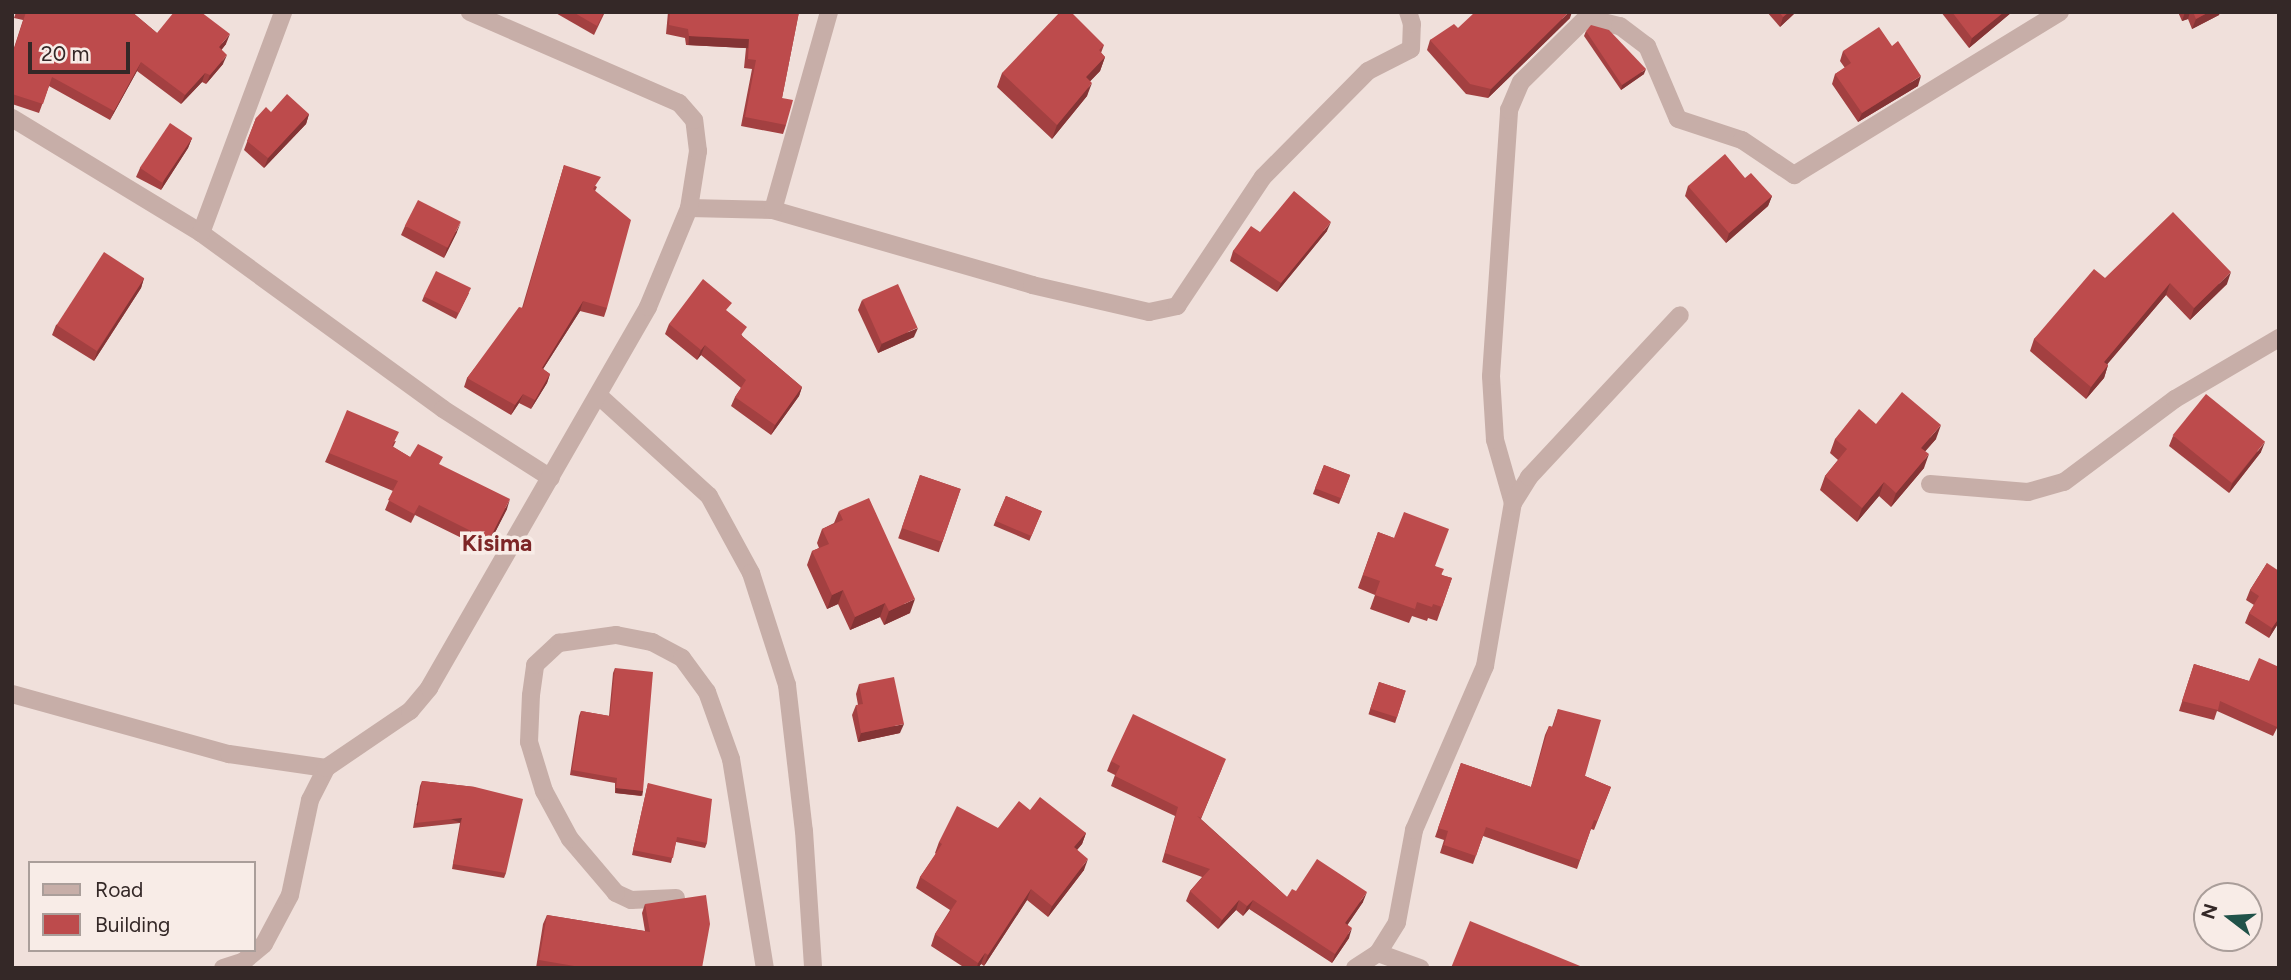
<!DOCTYPE html>
<style>
body{margin:0}
#map{position:relative;width:2291px;height:980px;overflow:hidden;background:#f0e0db;font-family:Figtree,sans-serif}
div>[style]{position:absolute}
.minor>*{height:18px;margin:-9px;padding:0 9px;transform-origin:9px;border-radius:9px;background:#c7aea8}
.wall>*{inset:0;background:#a34041;transform-origin:0 0}
.shaded-wall>*{inset:0;background:#843435;transform-origin:0 0}
.building>*{inset:0;background:#bd4b4c;transform-origin:0 0}
span{translate:-50% -50%;white-space:nowrap;text-align:center;line-height:1.15;-webkit-text-stroke:7px #f8ece7;paint-order:stroke}
.quarter-label{font-size:23px;color:#7d2627;font-weight:700}
.frame{position:absolute;inset:0;border:14px solid #342827;pointer-events:none}
.legend{position:absolute;left:28px;top:861px;width:228px;height:91px;box-sizing:border-box;background:#f8ece7;border:2px solid #aa9e9a;margin:0;padding:9px 12px;list-style:none;font-size:21px;color:#342827}
.legend li{display:flex;align-items:center;gap:14px;height:35px}
.legend b{width:35px;border:2px solid #aa9e9a}
.north{position:absolute;left:2193px;top:882px;width:70px;height:70px;box-sizing:border-box;background:#f8ece7;border:2px solid #aa9e9a;border-radius:50%;rotate:287deg;font-size:19px;font-weight:700;line-height:28px;text-align:center;color:#342827}
.north::after{content:'';display:block;margin:auto;width:24px;height:32px;background:#205249;clip-path:polygon(50% 0,100% 100%,50% 72%,0 100%)}
.scale{position:absolute;left:28px;top:42px;width:102px;height:32px;box-sizing:border-box;border:4px solid #342827;border-top:0;padding-left:9px;font-size:21px;line-height:24px;white-space:nowrap;color:#342827;-webkit-text-stroke:5px #f8ece7;paint-order:stroke}
</style>
<div id="map">
<div class="minor">
<div style="left:1587px;top:18px;width:34px;rotate:14deg"></div>
<div style="left:1620px;top:26px;width:34px;rotate:37deg"></div>
<div style="left:1647px;top:46px;width:79px;rotate:67deg"></div>
<div style="left:1678px;top:119px;width:67px;rotate:18.2deg"></div>
<div style="left:1742px;top:140px;width:63px;rotate:33.9deg"></div>
<div style="left:1794px;top:175px;width:312px;rotate:-31.5deg"></div>
<div style="left:12px;top:118px;width:221px;rotate:31.3deg"></div>
<div style="left:201px;top:233px;width:299px;rotate:36deg"></div>
<div style="left:443px;top:409px;width:128px;rotate:32.6deg"></div>
<div style="left:689px;top:208px;width:84px;rotate:1.4deg"></div>
<div style="left:773px;top:210px;width:270px;rotate:16.1deg"></div>
<div style="left:1032px;top:285px;width:120px;rotate:13deg"></div>
<div style="left:1149px;top:312px;width:29px;rotate:-12deg"></div>
<div style="left:1177px;top:306px;width:155px;rotate:-56.3deg"></div>
<div style="left:1263px;top:177px;width:149px;rotate:-45.3deg"></div>
<div style="left:1368px;top:71px;width:48px;rotate:-27.1deg"></div>
<div style="left:1411px;top:49px;width:25px;rotate:-88deg"></div>
<div style="left:1412px;top:24px;width:13px;rotate:-108deg"></div>
<div style="left:773px;top:210px;width:206px;rotate:-74.2deg"></div>
<div style="left:201px;top:233px;width:236px;rotate:-69.6deg"></div>
<div style="left:598px;top:395px;width:150px;rotate:42.3deg"></div>
<div style="left:709px;top:496px;width:88px;rotate:61.4deg"></div>
<div style="left:751px;top:573px;width:118px;rotate:72.2deg"></div>
<div style="left:787px;top:685px;width:147px;rotate:83.4deg"></div>
<div style="left:804px;top:831px;width:137px;rotate:86.2deg"></div>
<div style="left:1930px;top:484px;width:98px;rotate:4.7deg"></div>
<div style="left:2028px;top:492px;width:37px;rotate:-16deg"></div>
<div style="left:2064px;top:482px;width:139px;rotate:-36.8deg"></div>
<div style="left:2175px;top:399px;width:121px;rotate:-30.4deg"></div>
<div style="left:1513px;top:503px;width:66px;rotate:-105.9deg"></div>
<div style="left:1495px;top:440px;width:64px;rotate:-93.6deg"></div>
<div style="left:1491px;top:376px;width:267px;rotate:-86.1deg"></div>
<div style="left:1509px;top:110px;width:30px;rotate:-67deg"></div>
<div style="left:1521px;top:82px;width:100px;rotate:-44.6deg"></div>
<div style="left:12px;top:694px;width:225px;rotate:15.5deg"></div>
<div style="left:229px;top:754px;width:98px;rotate:8.2deg"></div>
<div style="left:676px;top:898px;width:45px;rotate:177.5deg"></div>
<div style="left:631px;top:900px;width:17px;rotate:-155deg"></div>
<div style="left:616px;top:893px;width:71px;rotate:-130.4deg"></div>
<div style="left:570px;top:839px;width:55px;rotate:-118.4deg"></div>
<div style="left:544px;top:791px;width:51px;rotate:-107deg"></div>
<div style="left:529px;top:742px;width:47px;rotate:-87.6deg"></div>
<div style="left:531px;top:695px;width:30px;rotate:-82deg"></div>
<div style="left:535px;top:665px;width:33px;rotate:-43deg"></div>
<div style="left:559px;top:643px;width:58px;rotate:-8deg"></div>
<div style="left:616px;top:635px;width:37px;rotate:11deg"></div>
<div style="left:652px;top:642px;width:34px;rotate:28deg"></div>
<div style="left:682px;top:658px;width:42px;rotate:53.7deg"></div>
<div style="left:707px;top:692px;width:71px;rotate:70.3deg"></div>
<div style="left:731px;top:759px;width:212px;rotate:80.8deg"></div>
<div style="left:1378px;top:953px;width:45px;rotate:19.7deg"></div>
<div style="left:223px;top:968px;width:22px;rotate:-18deg"></div>
<div style="left:244px;top:961px;width:26px;rotate:-40deg"></div>
<div style="left:264px;top:944px;width:55px;rotate:-62deg"></div>
<div style="left:290px;top:895px;width:97px;rotate:-78.1deg"></div>
<div style="left:310px;top:800px;width:36px;rotate:-63deg"></div>
<div style="left:326px;top:768px;width:102px;rotate:-34.2deg"></div>
<div style="left:410px;top:711px;width:30px;rotate:-50deg"></div>
<div style="left:429px;top:688px;width:439px;rotate:-60.1deg"></div>
<div style="left:648px;top:307px;width:107px;rotate:-67.5deg"></div>
<div style="left:689px;top:208px;width:58px;rotate:-81deg"></div>
<div style="left:698px;top:151px;width:31px;rotate:-97deg"></div>
<div style="left:694px;top:120px;width:23px;rotate:-131deg"></div>
<div style="left:679px;top:103px;width:228px;rotate:-156.5deg"></div>
<div style="left:1355px;top:968px;width:27px;rotate:-33deg"></div>
<div style="left:1378px;top:953px;width:36px;rotate:-58deg"></div>
<div style="left:1397px;top:922px;width:94px;rotate:-79.5deg"></div>
<div style="left:1414px;top:830px;width:179px;rotate:-66.6deg"></div>
<div style="left:1485px;top:666px;width:165px;rotate:-80.3deg"></div>
<div style="left:1513px;top:503px;width:31px;rotate:-58deg"></div>
<div style="left:1529px;top:477px;width:221px;rotate:-47deg"></div>
</div>
<div class="wall">
<div style="clip-path:polygon(16px 12px,132px 12px,157px 33px,226px 44px,221px 50px,223px 64px,206px 84px,202px 82px,181px 104px,137px 71px,110px 120px,49px 86px,39px 113px,12px 104px,12px 54px,23px 20px,14px 18px)"></div>
<div style="clip-path:polygon(554px 12px,605px 12px,594px 35px)"></div>
<div style="clip-path:polygon(668px 12px,799px 12px,782px 98px,786px 125px,783px 134px,741px 126px,752px 69px,744px 68px,746px 48px,686px 45px,685px 38px,666px 34px)"></div>
<div style="clip-path:polygon(1767px 12px,1796px 12px,1780px 27px)"></div>
<div style="clip-path:polygon(1941px 12px,2012px 12px,1969px 48px)"></div>
<div style="clip-path:polygon(2178px 12px,2220px 12px,2219px 15px,2192px 29px,2188px 19px,2182px 21px)"></div>
<div style="clip-path:polygon(1570px 18px,1488px 98px,1466px 94px,1427px 50px,1430px 40px,1458px 28px)"></div>
<div style="clip-path:polygon(1586px 31px,1644px 74px,1621px 90px,1584px 36px)"></div>
<div style="clip-path:polygon(1104px 45px,1101px 53px,1105px 57px,1100px 71px,1090px 81px,1087px 96px,1052px 139px,997px 87px,1002px 73px)"></div>
<div style="clip-path:polygon(1843px 51px,1918px 86px,1858px 122px,1832px 84px,1835px 74px,1845px 68px,1840px 61px)"></div>
<div style="clip-path:polygon(271px 112px,309px 114px,306px 124px,264px 168px,244px 150px,256px 118px)"></div>
<div style="clip-path:polygon(192px 138px,188px 148px,161px 190px,136px 177px,140px 168px)"></div>
<div style="clip-path:polygon(564px 165px,597px 187px,595px 191px,607px 308px,604px 317px,580px 311px,543px 369px,550px 374px,547px 383px,531px 409px,519px 403px,511px 415px,464px 387px,467px 378px,522px 308px)"></div>
<div style="clip-path:polygon(1745px 178px,1772px 196px,1768px 206px,1726px 243px,1685px 196px,1688px 186px)"></div>
<div style="clip-path:polygon(405px 226px,457px 232px,444px 258px,401px 235px)"></div>
<div style="clip-path:polygon(1327px 231px,1277px 292px,1230px 261px,1233px 251px,1260px 232px)"></div>
<div style="clip-path:polygon(144px 278px,141px 288px,94px 361px,52px 335px,56px 325px)"></div>
<div style="clip-path:polygon(2105px 278px,2227px 284px,2190px 320px,2166px 295px,2107px 364px,2108px 365px,2104px 378px,2086px 399px,2030px 351px,2034px 339px)"></div>
<div style="clip-path:polygon(469px 293px,456px 319px,422px 301px,424px 296px)"></div>
<div style="clip-path:polygon(862px 300px,914px 337px,878px 353px,858px 310px)"></div>
<div style="clip-path:polygon(728px 313px,743px 337px,802px 387px,799px 396px,771px 435px,731px 406px,735px 397px,741px 388px,701px 355px,697px 360px,665px 334px,669px 324px)"></div>
<div style="clip-path:polygon(1876px 424px,1936px 439px,1925px 451px,1924px 468px,1891px 507px,1879px 496px,1857px 522px,1820px 490px,1825px 476px,1838px 460px,1830px 453px,1835px 439px)"></div>
<div style="clip-path:polygon(2173px 436px,2261px 452px,2229px 493px,2169px 446px)"></div>
<div style="clip-path:polygon(396px 441px,393px 447px,410px 457px,440px 465px,507px 509px,486px 550px,415px 515px,411px 523px,385px 510px,393px 491px,325px 462px,329px 453px)"></div>
<div style="left:1324px;top:465px;width:28px;height:31px;rotate:21deg"></div>
<div style="left:920px;top:475px;width:43px;height:67px;rotate:19deg"></div>
<div style="left:1006px;top:496px;width:39px;height:32px;rotate:23deg"></div>
<div style="clip-path:polygon(839px 511px,910px 613px,884px 625px,880px 617px,850px 630px,838px 604px,827px 609px,807px 565px,812px 551px,819px 548px,817px 543px,822px 529px,834px 523px)"></div>
<div style="clip-path:polygon(1378px 532px,1394px 538px,1435px 566px,1442px 575px,1452px 578px,1437px 621px,1428px 618px,1427px 621px,1412px 616px,1409px 623px,1370px 609px,1375px 595px,1358px 588px)"></div>
<div style="clip-path:polygon(2267px 563px,2279px 622px,2269px 638px,2245px 623px,2249px 613px,2254px 605px,2246px 600px,2250px 590px)"></div>
<div style="clip-path:polygon(2194px 664px,2249px 681px,2279px 724px,2273px 736px,2217px 711px,2214px 720px,2179px 711px)"></div>
<div style="clip-path:polygon(615px 668px,643px 791px,641px 796px,615px 793px,615px 783px,570px 775px,579px 716px,581px 711px,609px 716px,613px 673px)"></div>
<div style="left:1379px;top:682px;width:28px;height:34px;rotate:18deg"></div>
<div style="clip-path:polygon(859px 684px,900px 733px,858px 742px,852px 715px,856px 705px,858px 705px,856px 694px)"></div>
<div style="clip-path:polygon(1558px 709px,1585px 776px,1611px 787px,1594px 830px,1591px 829px,1577px 869px,1483px 836px,1473px 864px,1440px 853px,1444px 840px,1435px 837px,1461px 763px,1531px 787px,1545px 735px,1549px 726px,1552px 727px)"></div>
<div style="clip-path:polygon(1111px 761px,1222px 768px,1201px 819px,1287px 897px,1296px 891px,1363px 902px,1347px 925px,1349px 938px,1332px 963px,1249px 909px,1243px 916px,1236px 910px,1218px 929px,1186px 901px,1190px 891px,1202px 877px,1162px 862px,1175px 816px,1111px 786px,1115px 775px,1107px 771px)"></div>
<div style="clip-path:polygon(422px 781px,475px 787px,506px 873px,504px 878px,452px 869px,460px 823px,413px 828px,420px 786px)"></div>
<div style="clip-path:polygon(648px 783px,707px 843px,705px 848px,676px 842px,671px 863px,632px 855px)"></div>
<div style="clip-path:polygon(1030px 810px,1086px 833px,1082px 844px,1077px 850px,1084px 870px,1048px 917px,1027px 900px,984px 966px,981px 964px,978px 968px,965px 968px,931px 946px,935px 934px,950px 910px,916px 888px,920px 877px,936px 854px,935px 853px,939px 842px,998px 828px)"></div>
<div style="clip-path:polygon(645px 904px,702px 968px,536px 968px,543px 924px,547px 915px,645px 931px,642px 913px)"></div>
</div>
<div class="shaded-wall">
<div style="clip-path:polygon(1569px 12px,1572px 12px,1570px 18px,1488px 98px,1491px 89px)"></div>
<div style="clip-path:polygon(1789px 12px,1796px 12px,1780px 27px,1783px 17px)"></div>
<div style="clip-path:polygon(2004px 12px,2012px 12px,1969px 48px,1972px 38px)"></div>
<div style="clip-path:polygon(2185px 12px,2190px 12px,2188px 19px,2182px 21px)"></div>
<div style="clip-path:polygon(2209px 12px,2220px 12px,2219px 15px,2192px 29px,2196px 19px)"></div>
<div style="clip-path:polygon(230px 34px,226px 44px,216px 57px,219px 47px)"></div>
<div style="left:689px;top:36px;width:60px;height:9px;rotate:3deg"></div>
<div style="clip-path:polygon(227px 55px,223px 64px,206px 84px,210px 75px)"></div>
<div style="clip-path:polygon(1105px 57px,1100px 71px,1081px 91px,1086px 77px)"></div>
<div style="clip-path:polygon(141px 62px,137px 71px,110px 120px,114px 111px)"></div>
<div style="clip-path:polygon(1646px 69px,1644px 74px,1621px 90px,1622px 85px)"></div>
<div style="clip-path:polygon(205px 73px,202px 82px,181px 104px,185px 95px)"></div>
<div style="clip-path:polygon(1921px 76px,1918px 86px,1858px 122px,1862px 113px)"></div>
<div style="clip-path:polygon(1092px 83px,1087px 96px,1052px 139px,1057px 125px)"></div>
<div style="clip-path:polygon(309px 114px,306px 124px,264px 168px,268px 158px)"></div>
<div style="clip-path:polygon(192px 138px,188px 148px,161px 190px,164px 180px)"></div>
<div style="clip-path:polygon(1772px 196px,1768px 206px,1726px 243px,1729px 233px)"></div>
<div style="clip-path:polygon(461px 222px,457px 232px,444px 258px,447px 248px)"></div>
<div style="clip-path:polygon(1331px 222px,1327px 231px,1277px 292px,1281px 283px)"></div>
<div style="clip-path:polygon(2231px 272px,2227px 284px,2190px 320px,2194px 308px)"></div>
<div style="clip-path:polygon(144px 278px,141px 288px,94px 361px,97px 352px)"></div>
<div style="clip-path:polygon(2170px 283px,2166px 295px,2099px 374px,2104px 362px)"></div>
<div style="clip-path:polygon(583px 301px,580px 311px,538px 377px,542px 368px)"></div>
<div style="clip-path:polygon(918px 328px,914px 337px,878px 353px,882px 343px)"></div>
<div style="clip-path:polygon(705px 345px,701px 355px,697px 360px,701px 350px)"></div>
<div style="clip-path:polygon(2108px 365px,2104px 378px,2086px 399px,2091px 387px)"></div>
<div style="clip-path:polygon(550px 374px,547px 383px,531px 409px,535px 400px)"></div>
<div style="clip-path:polygon(802px 387px,799px 396px,771px 435px,775px 425px)"></div>
<div style="clip-path:polygon(523px 394px,519px 403px,511px 415px,515px 405px)"></div>
<div style="clip-path:polygon(1941px 425px,1936px 439px,1916px 462px,1921px 448px)"></div>
<div style="clip-path:polygon(2265px 442px,2261px 452px,2229px 493px,2232px 484px)"></div>
<div style="clip-path:polygon(1929px 454px,1924px 468px,1891px 507px,1896px 493px)"></div>
<div style="clip-path:polygon(1884px 482px,1879px 496px,1857px 522px,1862px 508px)"></div>
<div style="clip-path:polygon(510px 499px,507px 509px,486px 550px,489px 540px)"></div>
<div style="clip-path:polygon(843px 590px,838px 604px,827px 609px,832px 595px)"></div>
<div style="clip-path:polygon(915px 599px,910px 613px,884px 625px,889px 611px)"></div>
<div style="clip-path:polygon(885px 603px,880px 617px,850px 630px,855px 617px)"></div>
<div style="clip-path:polygon(2279px 618px,2279px 622px,2269px 638px,2272px 628px)"></div>
<div style="clip-path:polygon(904px 724px,900px 733px,858px 742px,861px 733px)"></div>
<div style="left:616px;top:788px;width:27px;height:5px;rotate:6deg"></div>
<div style="left:462px;top:818px;width:5px;height:47px;rotate:112deg"></div>
<div style="clip-path:polygon(1086px 833px,1082px 844px,1070px 858px,1074px 847px)"></div>
<div style="clip-path:polygon(1088px 859px,1084px 870px,1048px 917px,1052px 906px)"></div>
<div style="clip-path:polygon(1031px 889px,1027px 900px,984px 966px,988px 955px)"></div>
<div style="clip-path:polygon(1367px 892px,1363px 902px,1342px 933px,1345px 923px)"></div>
<div style="clip-path:polygon(1239px 900px,1236px 910px,1218px 929px,1222px 920px)"></div>
<div style="clip-path:polygon(1253px 900px,1249px 909px,1243px 916px,1247px 906px)"></div>
<div style="clip-path:polygon(1352px 928px,1349px 938px,1332px 963px,1335px 954px)"></div>
<div style="clip-path:polygon(985px 953px,981px 964px,978px 968px,977px 968px,978px 963px)"></div>
</div>
<div class="building">
<div style="clip-path:polygon(26px 12px,132px 12px,157px 33px,174px 12px,201px 12px,230px 34px,219px 47px,227px 55px,210px 75px,205px 73px,185px 95px,141px 62px,114px 111px,52px 77px,43px 104px,12px 94px,12px 55px)"></div>
<div style="clip-path:polygon(573px 12px,604px 12px,597px 26px)"></div>
<div style="clip-path:polygon(670px 12px,799px 12px,782px 98px,793px 100px,786px 125px,745px 117px,756px 60px,748px 59px,749px 39px,689px 36px,688px 29px,669px 25px)"></div>
<div style="clip-path:polygon(1060px 12px,1071px 12px,1104px 45px,1099px 50px,1105px 57px,1086px 77px,1092px 83px,1057px 125px,1002px 73px)"></div>
<div style="clip-path:polygon(1475px 12px,1569px 12px,1491px 89px,1470px 84px,1430px 40px,1454px 24px,1458px 28px)"></div>
<div style="clip-path:polygon(1779px 12px,1789px 12px,1783px 17px)"></div>
<div style="clip-path:polygon(1952px 12px,2004px 12px,1972px 38px)"></div>
<div style="clip-path:polygon(2193px 12px,2209px 12px,2196px 19px)"></div>
<div style="clip-path:polygon(1591px 25px,1609px 30px,1646px 69px,1622px 85px,1586px 31px)"></div>
<div style="clip-path:polygon(1879px 27px,1892px 46px,1898px 41px,1921px 76px,1862px 113px,1835px 74px,1851px 63px,1843px 51px)"></div>
<div style="clip-path:polygon(287px 94px,309px 114px,268px 158px,247px 141px,256px 118px,266px 107px,271px 112px)"></div>
<div style="left:170px;top:123px;width:27px;height:54px;rotate:34deg"></div>
<div style="clip-path:polygon(1725px 154px,1745px 178px,1751px 173px,1772px 196px,1729px 233px,1688px 186px)"></div>
<div style="clip-path:polygon(564px 165px,601px 177px,593px 189px,631px 220px,607px 308px,583px 301px,542px 368px,550px 374px,535px 400px,523px 394px,515px 405px,467px 378px,519px 307px,523px 308px)"></div>
<div style="clip-path:polygon(1294px 191px,1331px 222px,1281px 283px,1233px 251px,1251px 226px,1260px 232px)"></div>
<div style="left:418px;top:200px;width:48px;height:29px;rotate:27deg"></div>
<div style="clip-path:polygon(2173px 212px,2231px 272px,2194px 308px,2170px 283px,2104px 362px,2108px 365px,2091px 387px,2034px 339px,2094px 269px,2105px 278px)"></div>
<div style="left:104px;top:252px;width:48px;height:87px;rotate:33deg"></div>
<div style="left:436px;top:271px;width:39px;height:28px;rotate:26deg"></div>
<div style="clip-path:polygon(703px 279px,732px 303px,726px 310px,747px 327px,741px 335px,802px 387px,775px 425px,735px 397px,746px 380px,705px 345px,701px 350px,669px 324px)"></div>
<div style="left:898px;top:284px;width:48px;height:39px;rotate:66deg"></div>
<div style="clip-path:polygon(1902px 392px,1941px 425px,1921px 448px,1929px 454px,1896px 493px,1884px 482px,1862px 508px,1825px 476px,1847px 449px,1835px 439px,1859px 409px,1876px 424px)"></div>
<div style="left:2206px;top:394px;width:76px;height:53px;rotate:39deg"></div>
<div style="clip-path:polygon(347px 410px,399px 432px,392px 446px,410px 457px,418px 444px,443px 457px,439px 464px,510px 499px,489px 540px,419px 505px,414px 514px,388px 500px,398px 481px,329px 453px)"></div>
<div style="left:1324px;top:465px;width:28px;height:25px;rotate:21deg"></div>
<div style="left:920px;top:475px;width:43px;height:56px;rotate:19deg"></div>
<div style="left:1006px;top:496px;width:39px;height:27px;rotate:23deg"></div>
<div style="clip-path:polygon(869px 498px,915px 599px,889px 611px,885px 603px,855px 617px,843px 590px,832px 595px,812px 551px,829px 544px,822px 529px,843px 520px,839px 511px)"></div>
<div style="clip-path:polygon(1404px 512px,1449px 529px,1435px 566px,1444px 569px,1441px 575px,1452px 578px,1442px 607px,1433px 604px,1432px 607px,1417px 602px,1415px 609px,1375px 595px,1380px 581px,1363px 575px,1378px 532px,1394px 538px)"></div>
<div style="clip-path:polygon(2267px 563px,2279px 571px,2279px 618px,2272px 628px,2249px 613px,2259px 596px,2250px 590px)"></div>
<div style="clip-path:polygon(2259px 658px,2279px 667px,2279px 722px,2277px 727px,2220px 701px,2218px 710px,2182px 701px,2194px 664px,2249px 681px)"></div>
<div style="clip-path:polygon(615px 668px,653px 672px,643px 791px,616px 788px,617px 778px,572px 770px,581px 711px,610px 716px)"></div>
<div style="clip-path:polygon(894px 677px,904px 724px,861px 733px,856px 705px,863px 704px,859px 684px)"></div>
<div style="left:1379px;top:682px;width:28px;height:28px;rotate:18deg"></div>
<div style="clip-path:polygon(1558px 709px,1601px 720px,1585px 776px,1611px 787px,1597px 821px,1594px 820px,1580px 860px,1486px 827px,1476px 856px,1444px 845px,1448px 831px,1438px 828px,1461px 763px,1531px 787px,1549px 726px,1553px 727px)"></div>
<div style="clip-path:polygon(1133px 714px,1226px 759px,1201px 818px,1197px 816px,1287px 897px,1292px 889px,1296px 891px,1317px 859px,1367px 892px,1345px 923px,1352px 928px,1335px 954px,1253px 900px,1247px 906px,1239px 900px,1222px 920px,1190px 891px,1210px 869px,1165px 853px,1178px 807px,1115px 776px,1120px 766px,1111px 761px)"></div>
<div style="clip-path:polygon(422px 781px,475px 787px,523px 799px,506px 873px,453px 864px,462px 818px,415px 823px)"></div>
<div style="clip-path:polygon(648px 783px,712px 799px,707px 843px,677px 837px,673px 858px,633px 850px)"></div>
<div style="clip-path:polygon(1040px 797px,1086px 833px,1074px 847px,1088px 859px,1052px 906px,1031px 889px,988px 955px,985px 953px,978px 963px,935px 934px,957px 901px,920px 877px,942px 844px,939px 842px,957px 806px,998px 828px,1019px 801px,1030px 810px)"></div>
<div style="clip-path:polygon(706px 895px,710px 924px,702px 968px,586px 968px,539px 960px,547px 915px,650px 932px,645px 904px)"></div>
<div style="clip-path:polygon(1470px 921px,1585px 968px,1451px 968px)"></div>
</div>
<div class="quarter-label">
<span style="left:497px;top:543px">Kisima</span>
</div>
<div class="frame"></div>
<ul class="legend">
<li><b style="height:9px;background:#c7aea8"></b>Road</li>
<li><b style="height:19px;background:#bd4b4c"></b>Building</li>
</ul>
<div class="north">N</div>
<div class="scale">20 m</div>
</div>
